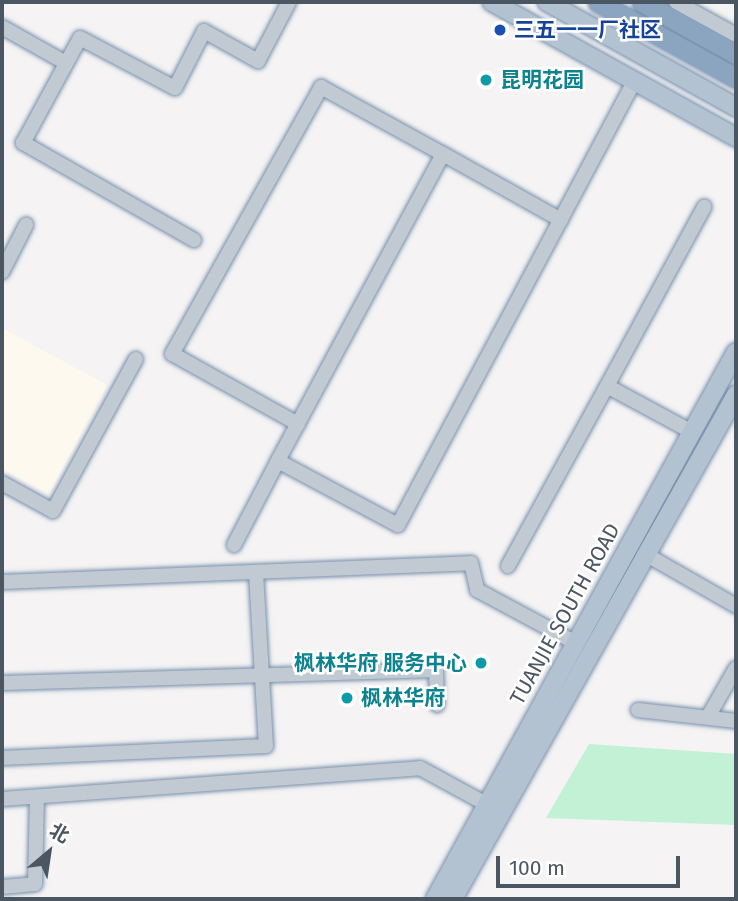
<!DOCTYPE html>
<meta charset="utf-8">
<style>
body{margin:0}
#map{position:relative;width:738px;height:901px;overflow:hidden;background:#f5f3f3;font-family:"Fira Sans","Noto Sans SC",sans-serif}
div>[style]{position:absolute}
.commercial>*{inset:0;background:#fdf9ef}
.green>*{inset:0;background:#c3f1d5}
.roads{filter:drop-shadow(0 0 2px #7690ad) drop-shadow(0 0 2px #7690ad)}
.minor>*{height:14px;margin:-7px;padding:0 7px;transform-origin:7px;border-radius:7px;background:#c1cad2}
.major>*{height:18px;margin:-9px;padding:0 9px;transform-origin:9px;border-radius:9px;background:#b3c2d1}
.highway>*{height:19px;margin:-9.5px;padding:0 9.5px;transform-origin:9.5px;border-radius:9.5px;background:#8ba5c1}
.dots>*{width:19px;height:19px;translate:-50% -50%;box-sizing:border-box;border:4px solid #fff;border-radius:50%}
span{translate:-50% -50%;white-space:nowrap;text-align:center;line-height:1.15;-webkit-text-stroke:5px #fff;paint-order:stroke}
.transit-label{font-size:21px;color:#164399;font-weight:700}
.left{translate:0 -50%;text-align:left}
.culture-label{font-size:21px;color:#0d838f;font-weight:700}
.right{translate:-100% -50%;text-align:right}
.street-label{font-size:21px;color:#4a5661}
.frame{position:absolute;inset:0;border:4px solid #4a5661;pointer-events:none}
.north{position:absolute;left:14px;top:817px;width:70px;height:70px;-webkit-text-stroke:5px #fff;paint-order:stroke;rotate:29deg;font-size:19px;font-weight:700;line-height:28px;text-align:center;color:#4a5661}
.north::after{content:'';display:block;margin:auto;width:24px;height:32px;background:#4a5661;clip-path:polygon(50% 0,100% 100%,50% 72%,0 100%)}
.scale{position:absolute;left:496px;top:856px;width:184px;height:32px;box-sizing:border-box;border:4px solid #4a5661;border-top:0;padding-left:9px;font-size:21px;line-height:24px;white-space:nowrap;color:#4a5661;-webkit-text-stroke:5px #fff;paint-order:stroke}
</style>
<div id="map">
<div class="commercial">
<div style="clip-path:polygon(2px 328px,107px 385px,49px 494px,2px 469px)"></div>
</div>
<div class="green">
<div style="clip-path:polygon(589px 744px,736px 754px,736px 825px,546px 818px)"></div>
</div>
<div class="roads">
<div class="minor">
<div style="left:676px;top:2px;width:68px;rotate:28.8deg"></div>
<div style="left:2px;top:27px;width:73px;rotate:29.4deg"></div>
<div style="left:561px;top:220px;width:135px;rotate:-150.8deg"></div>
<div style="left:443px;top:154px;width:349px;rotate:118.3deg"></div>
<div style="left:278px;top:461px;width:136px;rotate:28.1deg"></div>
<div style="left:398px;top:525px;width:504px;rotate:-61.96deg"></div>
<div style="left:194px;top:240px;width:197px;rotate:-150.4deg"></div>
<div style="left:23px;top:143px;width:119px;rotate:-61.5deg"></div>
<div style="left:80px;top:38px;width:107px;rotate:27.8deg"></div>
<div style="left:175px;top:88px;width:64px;rotate:-63deg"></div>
<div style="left:204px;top:31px;width:62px;rotate:29.1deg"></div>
<div style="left:258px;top:61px;width:67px;rotate:-62.3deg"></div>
<div style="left:2px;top:272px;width:53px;rotate:-62.9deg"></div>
<div style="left:607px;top:386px;width:204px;rotate:-61.5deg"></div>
<div style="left:298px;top:424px;width:144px;rotate:-150.9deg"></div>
<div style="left:172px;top:354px;width:306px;rotate:-60.8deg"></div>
<div style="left:321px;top:87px;width:139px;rotate:28.8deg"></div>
<div style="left:2px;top:483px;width:58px;rotate:28.8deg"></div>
<div style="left:53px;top:511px;width:173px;rotate:-61.4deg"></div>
<div style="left:234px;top:545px;width:95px;rotate:-62.4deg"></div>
<div style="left:645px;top:554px;width:105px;rotate:29.7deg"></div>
<div style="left:508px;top:566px;width:205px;rotate:-61.2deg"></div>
<div style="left:607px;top:386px;width:97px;rotate:28.4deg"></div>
<div style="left:2px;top:582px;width:469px;rotate:-2.3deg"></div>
<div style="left:471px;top:563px;width:28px;rotate:77deg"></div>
<div style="left:477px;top:590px;width:112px;rotate:28.2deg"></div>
<div style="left:2px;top:683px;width:434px;rotate:-1.7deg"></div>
<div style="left:436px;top:670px;width:35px;rotate:88deg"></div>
<div style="left:638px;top:710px;width:99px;rotate:6.4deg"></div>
<div style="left:708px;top:717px;width:56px;rotate:-60.3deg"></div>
<div style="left:2px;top:758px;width:264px;rotate:-2.6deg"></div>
<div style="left:266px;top:746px;width:174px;rotate:-93.3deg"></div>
<div style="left:2px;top:799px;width:419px;rotate:-4.2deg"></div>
<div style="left:420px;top:768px;width:75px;rotate:28.6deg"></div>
<div style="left:2px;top:887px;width:33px;rotate:-5deg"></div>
<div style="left:35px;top:884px;width:87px;rotate:-88.7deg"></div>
</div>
<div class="major">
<div style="left:492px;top:2px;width:279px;rotate:29deg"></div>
<div style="left:547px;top:2px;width:216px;rotate:29.1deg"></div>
<div style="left:435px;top:899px;width:624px;rotate:-61.18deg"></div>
<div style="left:453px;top:899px;width:578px;rotate:-60.69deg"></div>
</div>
<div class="highway">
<div style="left:598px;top:2px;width:158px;rotate:28.8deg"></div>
<div style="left:642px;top:2px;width:107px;rotate:29deg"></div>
</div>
</div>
<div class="dots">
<div style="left:500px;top:30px;background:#1a4fb4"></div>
<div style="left:486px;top:80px;background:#0f9aa8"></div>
<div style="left:481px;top:663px;background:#0f9aa8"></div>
<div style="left:347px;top:698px;background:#0f9aa8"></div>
</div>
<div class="transit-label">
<span class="left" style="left:514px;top:30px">三五一一厂社区</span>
</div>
<div class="culture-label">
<span class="left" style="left:500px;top:80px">昆明花园</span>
<span class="right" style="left:467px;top:663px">枫林华府 服务中心</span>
<span class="left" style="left:361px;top:698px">枫林华府</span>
</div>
<div class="street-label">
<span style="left:565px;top:614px;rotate:-61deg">TUANJIE SOUTH ROAD</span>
</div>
<div class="frame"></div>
<div class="north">北</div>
<div class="scale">100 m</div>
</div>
